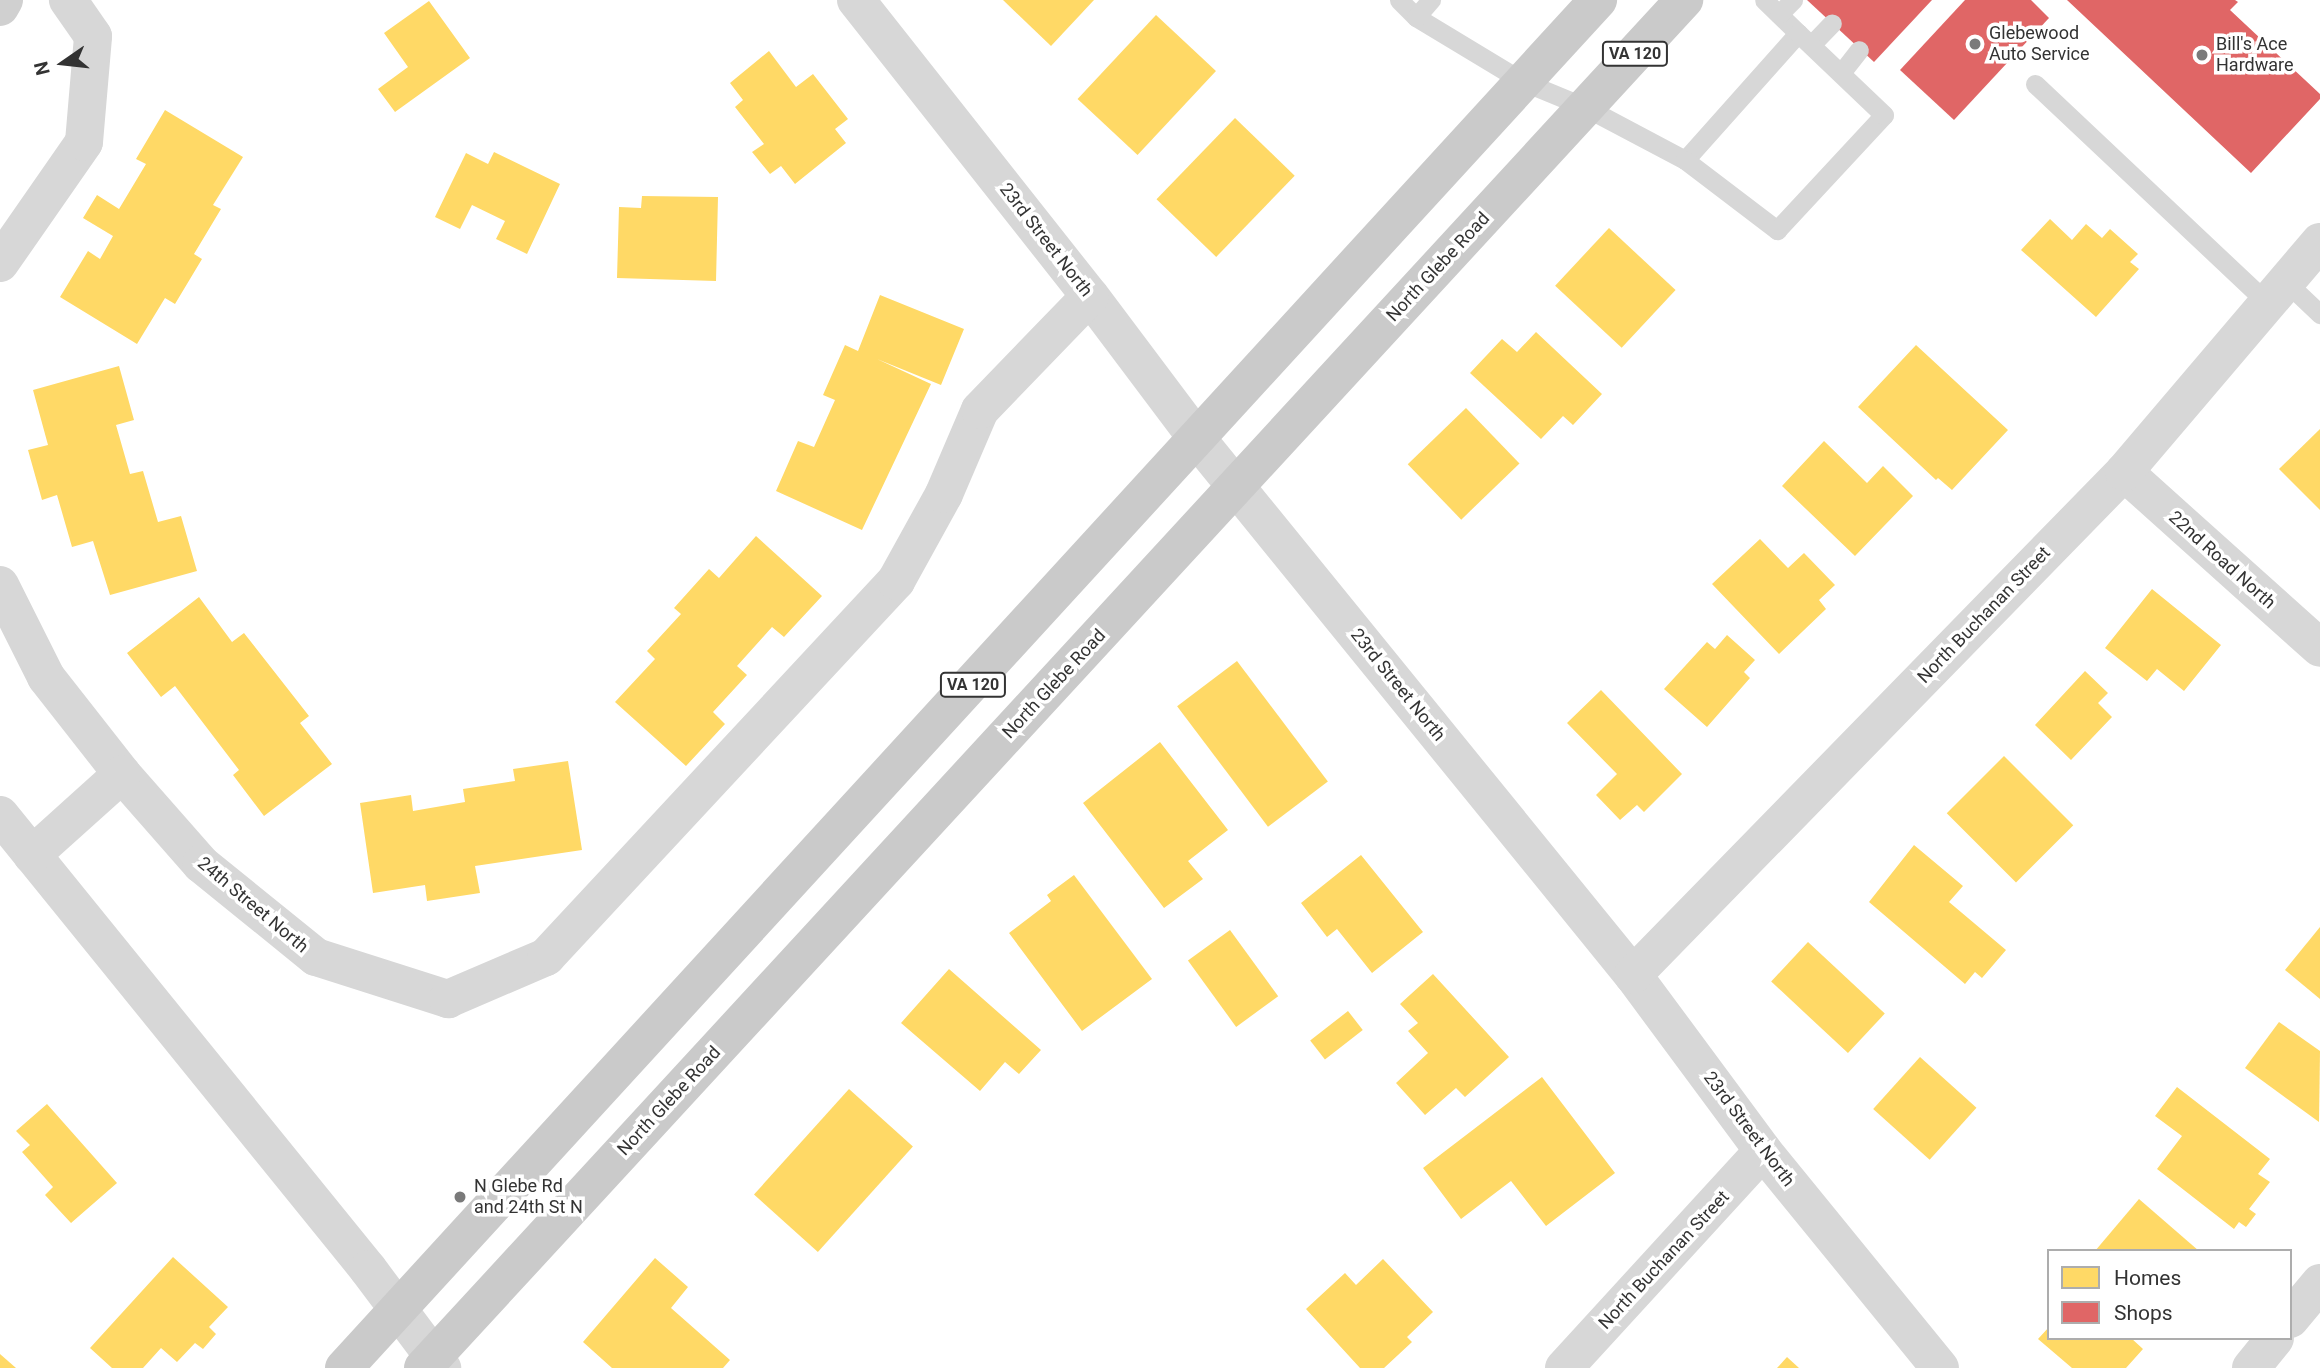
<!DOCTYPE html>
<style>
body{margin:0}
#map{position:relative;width:2320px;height:1368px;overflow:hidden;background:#fff;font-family:Roboto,sans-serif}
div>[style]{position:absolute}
.homes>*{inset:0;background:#ffd966;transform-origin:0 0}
.shops>*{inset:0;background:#e06666}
.lane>*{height:19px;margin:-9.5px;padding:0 9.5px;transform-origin:9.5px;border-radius:9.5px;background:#d7d7d7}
.street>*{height:38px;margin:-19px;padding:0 19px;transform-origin:19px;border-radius:19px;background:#d7d7d7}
.secondary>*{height:38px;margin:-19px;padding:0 19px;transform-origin:19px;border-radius:19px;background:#d0d0d0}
.primary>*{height:38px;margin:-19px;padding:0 19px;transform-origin:19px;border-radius:19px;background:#cacaca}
.dots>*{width:19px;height:19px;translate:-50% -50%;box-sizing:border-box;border:4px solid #fff;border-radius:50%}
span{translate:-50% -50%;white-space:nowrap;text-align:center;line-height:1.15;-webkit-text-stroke:7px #fff;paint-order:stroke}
.shield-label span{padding:2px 5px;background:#fff;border:2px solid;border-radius:5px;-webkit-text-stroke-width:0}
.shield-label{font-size:16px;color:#333;font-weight:700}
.poi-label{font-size:18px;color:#333}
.left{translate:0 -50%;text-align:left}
.street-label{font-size:18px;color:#333}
.legend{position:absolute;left:2047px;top:1249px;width:245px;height:91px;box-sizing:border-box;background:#fff;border:2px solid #adadad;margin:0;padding:9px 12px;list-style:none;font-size:21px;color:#333}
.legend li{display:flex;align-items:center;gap:14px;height:35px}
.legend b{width:35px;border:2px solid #adadad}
.north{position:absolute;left:28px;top:28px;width:70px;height:70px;-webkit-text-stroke:5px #fff;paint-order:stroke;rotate:256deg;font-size:19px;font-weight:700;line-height:28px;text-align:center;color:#333}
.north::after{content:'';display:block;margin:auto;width:24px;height:32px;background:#333;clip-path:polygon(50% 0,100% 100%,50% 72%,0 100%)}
</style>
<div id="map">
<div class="homes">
<div style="clip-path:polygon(1003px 0,1094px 0,1051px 46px)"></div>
<div style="clip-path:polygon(429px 1px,470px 58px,395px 112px,378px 89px,408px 67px,384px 33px)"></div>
<div style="left:1156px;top:15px;width:82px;height:115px;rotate:43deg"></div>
<div style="clip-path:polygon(769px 51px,796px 87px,813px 74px,848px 119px,835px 129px,846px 143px,795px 184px,781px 166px,770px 174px,752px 152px,764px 144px,735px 107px,743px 100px,730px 83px)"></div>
<div style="clip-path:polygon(165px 110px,243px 157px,213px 205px,221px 209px,194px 254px,202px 259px,175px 304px,165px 298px,137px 344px,60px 297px,88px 251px,100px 259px,113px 236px,83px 218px,97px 195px,119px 209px,146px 164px,136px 159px)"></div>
<div style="left:1235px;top:118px;width:83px;height:113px;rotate:44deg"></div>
<div style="clip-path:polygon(494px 152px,560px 184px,527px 254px,496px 239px,505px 221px,472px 205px,460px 229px,435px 217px,466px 153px,488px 164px)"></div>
<div style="clip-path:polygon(642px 196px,718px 197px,716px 281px,617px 278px,619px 207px,641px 208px)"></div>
<div style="clip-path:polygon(2050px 219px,2072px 240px,2086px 224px,2102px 238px,2110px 229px,2138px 254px,2130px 262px,2139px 269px,2096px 317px,2021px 250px)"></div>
<div style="left:1609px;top:228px;width:91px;height:79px;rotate:43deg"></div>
<div style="clip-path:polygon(880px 295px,964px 329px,941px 385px,877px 359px,931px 384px,862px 530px,776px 491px,798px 441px,814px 447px,835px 400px,823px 395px,845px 345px,858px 351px)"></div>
<div style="clip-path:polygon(1536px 332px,1602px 394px,1573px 425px,1563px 416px,1541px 439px,1470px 373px,1502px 339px,1517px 352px)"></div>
<div style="clip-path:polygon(1916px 345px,2008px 430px,1952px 490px,1938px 478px,1936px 480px,1858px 407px)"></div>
<div style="clip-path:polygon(119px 366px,134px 420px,116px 425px,130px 474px,143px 471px,158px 522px,181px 516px,197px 571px,110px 595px,93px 541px,72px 547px,57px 495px,42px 500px,28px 450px,48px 445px,33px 390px)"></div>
<div style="left:1466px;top:408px;width:77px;height:81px;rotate:46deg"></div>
<div style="clip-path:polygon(2320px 429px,2320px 510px,2279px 469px)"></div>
<div style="clip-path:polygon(1824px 441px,1867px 483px,1883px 466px,1913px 496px,1855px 556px,1782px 486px)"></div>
<div style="clip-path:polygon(756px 536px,822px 596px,784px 637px,772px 627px,737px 666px,747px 675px,713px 712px,725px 724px,686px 766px,615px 702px,655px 659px,647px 651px,681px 614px,674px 608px,709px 569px,719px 578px)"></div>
<div style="clip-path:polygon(1760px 539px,1788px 568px,1804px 553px,1835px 585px,1819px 600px,1826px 609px,1779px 654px,1712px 584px)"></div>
<div style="clip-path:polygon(2152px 589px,2221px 645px,2184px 691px,2157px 669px,2147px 681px,2105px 648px)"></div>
<div style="clip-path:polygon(199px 597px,232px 642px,244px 633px,309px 716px,300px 723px,332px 764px,264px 816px,233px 775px,239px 770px,175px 686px,161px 697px,127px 653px)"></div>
<div style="clip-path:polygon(1727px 635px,1755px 660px,1744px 672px,1750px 678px,1707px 727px,1664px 689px,1707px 642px,1715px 649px)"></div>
<div style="left:1237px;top:661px;width:151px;height:75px;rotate:53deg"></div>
<div style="clip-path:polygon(2085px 671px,2108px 693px,2098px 703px,2112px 717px,2071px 760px,2035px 725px)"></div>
<div style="clip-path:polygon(1601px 690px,1682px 774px,1644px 812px,1637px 805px,1620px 820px,1596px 795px,1617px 774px,1567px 723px)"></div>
<div style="clip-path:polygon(1160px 742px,1228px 830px,1188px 861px,1203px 879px,1164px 908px,1083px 803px)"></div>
<div style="left:2004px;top:756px;width:98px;height:81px;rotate:45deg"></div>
<div style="clip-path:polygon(568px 761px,582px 850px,475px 866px,480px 893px,427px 901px,425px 885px,373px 893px,360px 803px,411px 795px,413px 811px,465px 802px,463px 789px,515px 781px,513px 769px)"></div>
<div style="clip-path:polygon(1914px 845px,1963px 886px,1949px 902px,2006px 950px,1982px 978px,1975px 972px,1965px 984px,1869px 902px)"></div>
<div style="clip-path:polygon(1361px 855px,1423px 932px,1372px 973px,1337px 929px,1327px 937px,1301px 903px)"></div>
<div style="clip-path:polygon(1074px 875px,1152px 979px,1082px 1031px,1009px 933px,1051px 901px,1047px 895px)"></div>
<div style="clip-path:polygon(2320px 927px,2320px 999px,2285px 970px)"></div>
<div style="left:1230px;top:930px;width:82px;height:52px;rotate:54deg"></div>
<div style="left:1808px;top:942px;width:105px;height:54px;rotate:43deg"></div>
<div style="clip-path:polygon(949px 969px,1041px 1050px,1019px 1074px,1005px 1062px,980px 1091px,901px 1023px)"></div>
<div style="clip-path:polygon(1433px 974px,1509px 1057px,1465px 1097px,1456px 1088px,1425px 1115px,1396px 1083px,1428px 1053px,1408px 1031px,1418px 1023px,1400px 1004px)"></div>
<div style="left:1348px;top:1011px;width:24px;height:48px;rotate:52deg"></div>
<div style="clip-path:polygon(2279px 1022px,2320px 1051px,2319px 1122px,2245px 1068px)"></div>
<div style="left:1920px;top:1057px;width:76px;height:70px;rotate:42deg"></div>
<div style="clip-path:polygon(1542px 1077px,1615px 1173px,1546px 1226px,1511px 1181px,1461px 1219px,1423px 1168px)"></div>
<div style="clip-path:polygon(2177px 1087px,2270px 1159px,2258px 1174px,2270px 1182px,2249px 1209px,2256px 1214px,2246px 1227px,2239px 1222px,2234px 1229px,2157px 1169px,2182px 1136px,2155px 1116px)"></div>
<div style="left:849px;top:1089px;width:86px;height:142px;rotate:42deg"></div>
<div style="clip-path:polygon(47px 1104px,117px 1183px,71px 1223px,45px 1195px,53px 1187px,22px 1152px,30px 1145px,16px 1131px)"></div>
<div style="clip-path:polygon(2139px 1199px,2199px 1251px,2095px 1251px)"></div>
<div style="clip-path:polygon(173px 1257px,228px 1307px,209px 1327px,216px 1334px,203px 1349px,195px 1343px,177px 1362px,161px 1348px,143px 1368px,112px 1368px,90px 1348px)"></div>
<div style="clip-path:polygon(655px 1258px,688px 1287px,671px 1308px,730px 1360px,723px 1368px,612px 1368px,583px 1342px)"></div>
<div style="clip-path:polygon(1383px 1259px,1433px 1312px,1407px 1337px,1412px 1342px,1384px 1368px,1360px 1368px,1306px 1309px,1345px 1273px,1356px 1285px)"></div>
<div style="clip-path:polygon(2049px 1327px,2049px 1338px,2131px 1338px,2143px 1349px,2126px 1368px,2072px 1368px,2038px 1339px)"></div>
<div style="clip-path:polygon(0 1354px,16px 1368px,0 1368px)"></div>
<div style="clip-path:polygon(1787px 1357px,1799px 1368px,1777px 1368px)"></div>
</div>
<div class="shops">
<div style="clip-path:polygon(1807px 0,1932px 0,1874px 62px)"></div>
<div style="clip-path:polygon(1965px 0,2031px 0,2049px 18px,1954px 120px,1900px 70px)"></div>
<div style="clip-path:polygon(2067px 0,2235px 0,2238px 2px,2230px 10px,2320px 94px,2320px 99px,2251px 173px)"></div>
</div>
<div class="lane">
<div style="left:1399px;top:0;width:24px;rotate:45deg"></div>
<div style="left:1416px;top:17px;width:124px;rotate:31.1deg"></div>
<div style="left:1522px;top:81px;width:68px;rotate:22.4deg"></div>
<div style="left:1585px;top:107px;width:113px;rotate:27.9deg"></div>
<div style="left:1685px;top:160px;width:170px;rotate:-48.3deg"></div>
<div style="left:1798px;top:33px;width:47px;rotate:-135.9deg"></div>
<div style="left:1779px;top:14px;width:20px;rotate:-45deg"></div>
<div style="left:1416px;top:17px;width:23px;rotate:-49deg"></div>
<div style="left:1811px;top:45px;width:30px;rotate:-46deg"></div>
<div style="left:1841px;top:73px;width:29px;rotate:-52deg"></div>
<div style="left:2035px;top:84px;width:319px;rotate:43.3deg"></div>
<div style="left:1685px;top:160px;width:116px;rotate:37.3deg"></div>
<div style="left:1777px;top:230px;width:157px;rotate:-47.1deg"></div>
<div style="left:1884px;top:115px;width:119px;rotate:-136.4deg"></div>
<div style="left:2286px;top:282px;width:47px;rotate:43.3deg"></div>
</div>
<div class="street">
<div style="left:856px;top:0;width:377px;rotate:51.7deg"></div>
<div style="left:1090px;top:296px;width:180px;rotate:53.1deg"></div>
<div style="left:1198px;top:440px;width:690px;rotate:50.89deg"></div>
<div style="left:1633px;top:975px;width:219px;rotate:53.5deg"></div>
<div style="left:1763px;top:1151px;width:280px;rotate:50.8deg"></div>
<div style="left:0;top:263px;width:147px;rotate:-55.2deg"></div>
<div style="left:84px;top:142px;width:106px;rotate:-85.1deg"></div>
<div style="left:93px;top:36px;width:44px;rotate:-124.8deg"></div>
<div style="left:2124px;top:472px;width:263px;rotate:41.9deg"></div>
<div style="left:0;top:585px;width:103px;rotate:63.4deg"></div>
<div style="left:46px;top:677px;width:123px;rotate:51.9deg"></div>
<div style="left:122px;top:774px;width:120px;rotate:48.7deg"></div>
<div style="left:201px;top:864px;width:148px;rotate:39deg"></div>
<div style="left:316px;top:957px;width:139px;rotate:17.7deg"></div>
<div style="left:448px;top:999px;width:107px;rotate:-23.2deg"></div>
<div style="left:546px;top:957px;width:514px;rotate:-47.05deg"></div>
<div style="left:896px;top:581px;width:99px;rotate:-61.1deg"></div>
<div style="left:944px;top:494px;width:91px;rotate:-66.8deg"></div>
<div style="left:980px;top:410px;width:158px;rotate:-46deg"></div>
<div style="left:0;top:815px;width:584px;rotate:50.97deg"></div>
<div style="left:368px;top:1269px;width:124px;rotate:53.2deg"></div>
<div style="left:32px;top:855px;width:121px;rotate:-42deg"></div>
<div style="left:1633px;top:975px;width:703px;rotate:-45.69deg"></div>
<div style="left:2124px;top:472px;width:302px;rotate:-49.6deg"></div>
<div style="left:2290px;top:1319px;width:47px;rotate:-50.2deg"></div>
<div style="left:1564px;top:1368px;width:294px;rotate:-47.5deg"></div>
<div style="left:2251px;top:1368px;width:38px;rotate:-51deg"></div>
</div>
<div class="secondary">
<div style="left:0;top:7px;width:8px;rotate:-60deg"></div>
</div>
<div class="primary">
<div style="left:344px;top:1368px;width:1856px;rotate:-47.49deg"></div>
<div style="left:423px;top:1368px;width:1861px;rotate:-47.33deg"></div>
</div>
<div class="dots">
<div style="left:1975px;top:44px;background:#7a7a7a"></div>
<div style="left:2202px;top:55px;background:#7a7a7a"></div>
<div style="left:460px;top:1197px;background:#7a7a7a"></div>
</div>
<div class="shield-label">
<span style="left:1635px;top:54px">VA 120</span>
<span style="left:973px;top:685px">VA 120</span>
</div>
<div class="poi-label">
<span class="left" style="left:1989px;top:44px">Glebewood<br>Auto Service</span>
<span class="left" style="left:2216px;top:55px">Bill's Ace<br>Hardware</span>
<span class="left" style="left:474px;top:1197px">N Glebe Rd<br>and 24th St N</span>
</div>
<div class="street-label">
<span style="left:1046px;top:240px;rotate:52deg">23rd Street North</span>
<span style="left:1438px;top:267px;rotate:-47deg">North Glebe Road</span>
<span style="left:2222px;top:560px;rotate:42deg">22nd Road North</span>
<span style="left:1984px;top:615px;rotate:-46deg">North Buchanan Street</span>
<span style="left:1054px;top:684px;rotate:-47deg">North Glebe Road</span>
<span style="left:1398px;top:685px;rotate:51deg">23rd Street North</span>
<span style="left:253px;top:905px;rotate:40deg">24th Street North</span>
<span style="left:669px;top:1101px;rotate:-47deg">North Glebe Road</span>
<span style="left:1749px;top:1129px;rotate:53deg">23rd Street North</span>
<span style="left:1664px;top:1260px;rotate:-47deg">North Buchanan Street</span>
</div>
<ul class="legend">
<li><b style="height:19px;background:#ffd966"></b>Homes</li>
<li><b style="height:19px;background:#e06666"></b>Shops</li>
</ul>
<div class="north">N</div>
</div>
